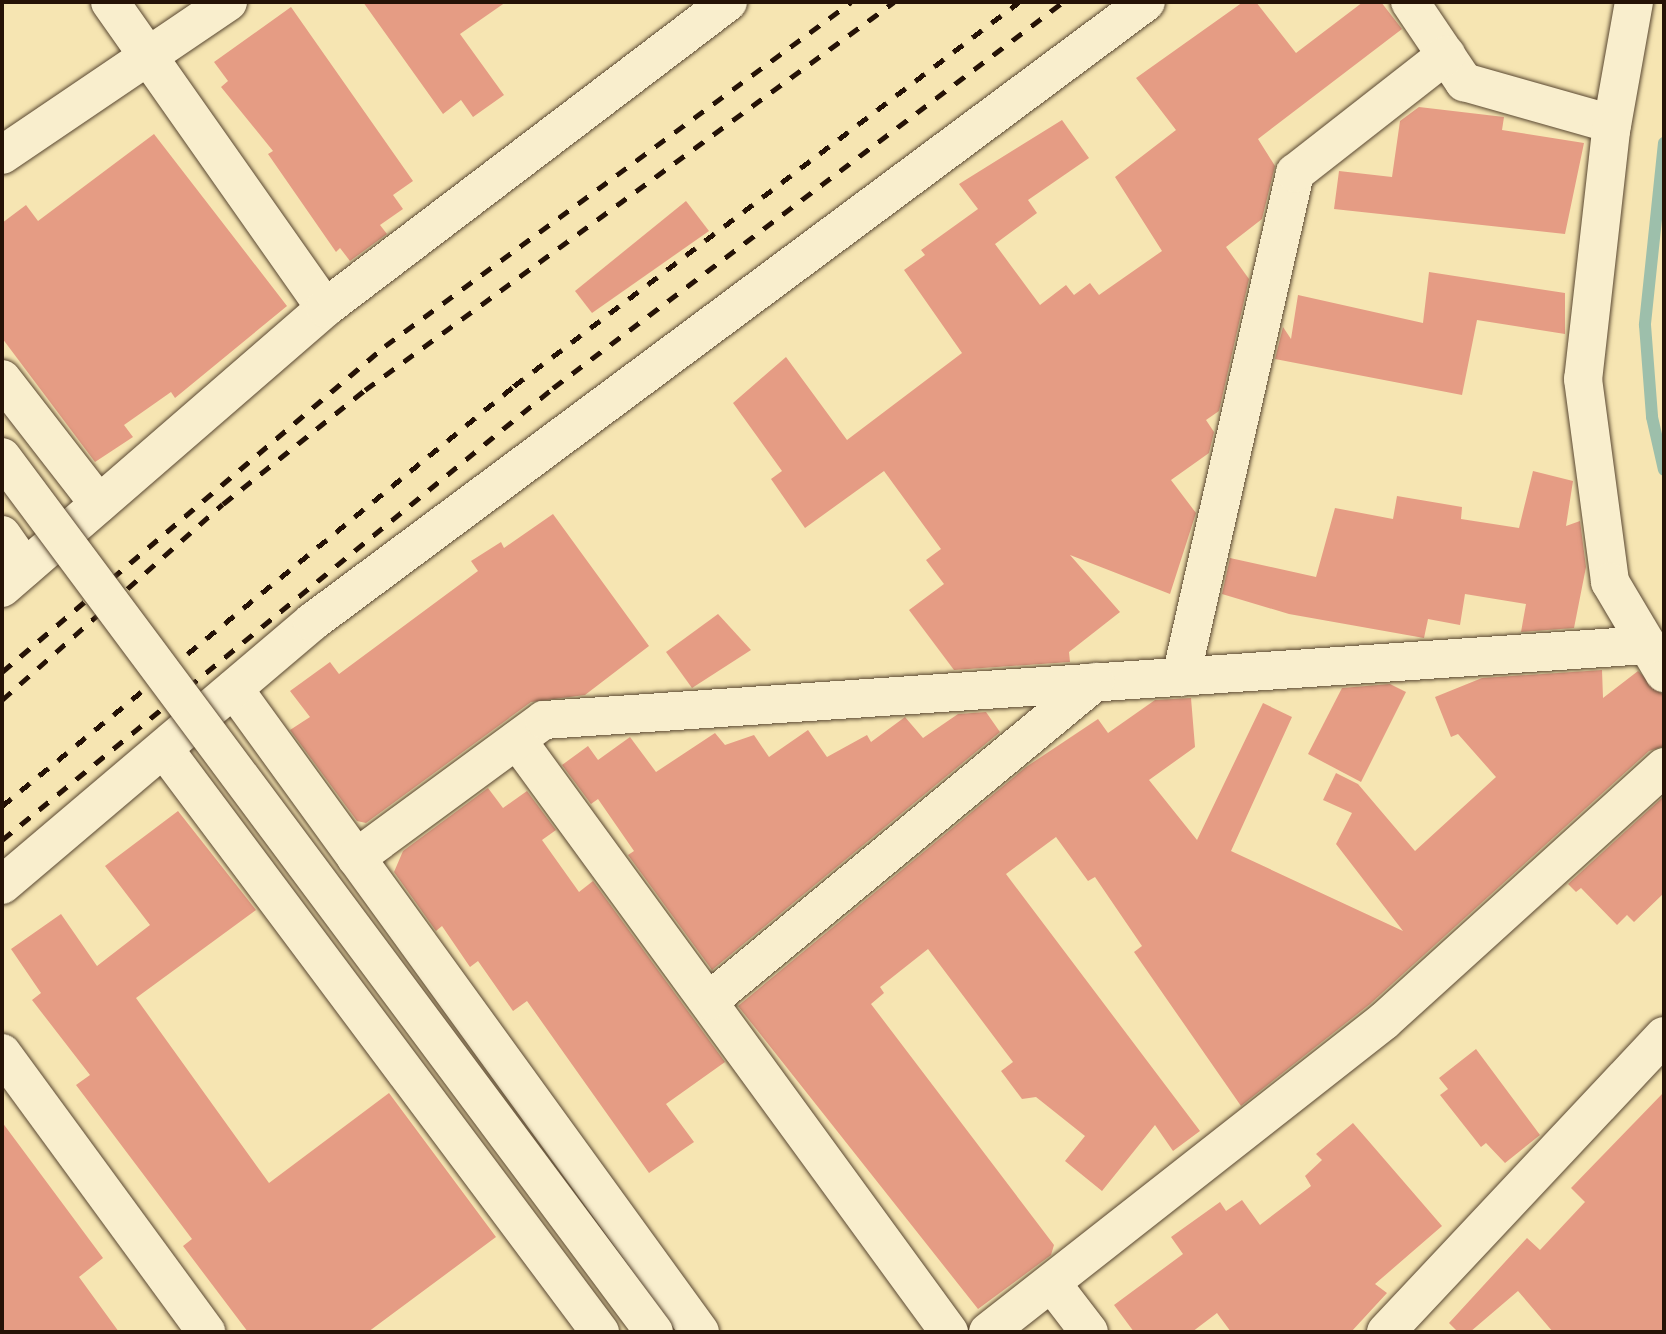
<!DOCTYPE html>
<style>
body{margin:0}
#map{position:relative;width:1666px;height:1334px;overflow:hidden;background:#f6e5b2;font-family:"IM FELL French Canon",serif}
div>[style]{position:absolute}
.stream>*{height:12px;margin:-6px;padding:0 6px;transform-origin:6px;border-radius:6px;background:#9dbfab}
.building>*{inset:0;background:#e59c84}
.roads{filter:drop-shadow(0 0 2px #594731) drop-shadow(0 0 2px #594731)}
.minor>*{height:38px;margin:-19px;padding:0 19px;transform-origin:19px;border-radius:19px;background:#f9eecd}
.rail>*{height:5px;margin-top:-2.5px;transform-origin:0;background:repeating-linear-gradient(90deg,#251206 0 12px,transparent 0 24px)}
.bridges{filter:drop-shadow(0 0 2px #594731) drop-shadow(0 0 2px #594731)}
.minor-bridge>*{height:38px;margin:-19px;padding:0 19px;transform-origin:19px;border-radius:19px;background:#f9eecd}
span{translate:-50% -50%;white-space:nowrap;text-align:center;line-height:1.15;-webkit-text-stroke:7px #f9eecd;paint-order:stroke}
.frame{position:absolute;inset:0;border:4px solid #251206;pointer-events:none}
</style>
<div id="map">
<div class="stream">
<div style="left:1664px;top:143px;width:183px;rotate:96deg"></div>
<div style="left:1645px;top:325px;width:92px;rotate:85.6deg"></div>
<div style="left:1652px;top:417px;width:54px;rotate:77.2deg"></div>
</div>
<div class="building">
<div style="clip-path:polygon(363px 2px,506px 2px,460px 34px,504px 95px,473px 117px,461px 100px,443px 114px)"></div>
<div style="clip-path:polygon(1243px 2px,1256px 2px,1296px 53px,1363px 2px,1381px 2px,1402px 29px,1258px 139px,1275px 166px,1262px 219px,1226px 247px,1249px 279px,1219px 411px,1206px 420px,1214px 432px,1209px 453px,1171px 480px,1196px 513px,1170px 594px,1070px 555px,1120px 612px,1069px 652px,1070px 662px,954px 670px,909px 610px,944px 584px,926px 560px,941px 549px,884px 471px,805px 528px,771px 479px,782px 471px,733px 403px,786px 357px,847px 440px,962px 353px,904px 270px,925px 255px,921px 250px,978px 209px,959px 184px,1062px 120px,1089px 158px,1028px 200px,1037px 213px,995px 244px,1040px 305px,1066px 285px,1074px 295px,1090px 283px,1099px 295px,1162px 251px,1115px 177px,1176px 130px,1136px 78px)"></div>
<div style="clip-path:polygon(291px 7px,413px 181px,393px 195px,403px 209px,380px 225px,387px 234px,350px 261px,340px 248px,336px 252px,268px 154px,273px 151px,221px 87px,228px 81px,214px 62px)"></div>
<div style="clip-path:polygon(1419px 107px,1504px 117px,1502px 130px,1584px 143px,1565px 234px,1334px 209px,1339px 171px,1392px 177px,1400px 121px)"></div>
<div style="clip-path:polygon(154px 134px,287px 306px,175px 398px,171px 392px,124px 425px,133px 437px,95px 462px,2px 338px,2px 223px,26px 205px,38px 221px)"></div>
<div style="clip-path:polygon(686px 201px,709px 231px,592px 313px,575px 291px)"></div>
<div style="clip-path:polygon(1429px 272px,1565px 293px,1565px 334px,1477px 320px,1462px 395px,1275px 359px,1283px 327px,1291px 339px,1298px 295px,1423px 323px)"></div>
<div style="clip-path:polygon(1533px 471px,1573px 481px,1566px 526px,1580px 521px,1586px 567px,1574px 628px,1521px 632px,1526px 604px,1465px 594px,1460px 625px,1428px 619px,1424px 638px,1289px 614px,1222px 594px,1230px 558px,1316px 577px,1335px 508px,1393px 519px,1397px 496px,1462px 507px,1461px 519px,1519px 528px)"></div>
<div style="clip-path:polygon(553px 514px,649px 646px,585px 695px,531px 702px,366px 823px,357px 821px,290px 730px,310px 717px,290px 691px,330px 662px,339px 674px,478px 571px,471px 561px,501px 542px,504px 548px)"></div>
<div style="clip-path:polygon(718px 614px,751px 650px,692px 688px,666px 652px)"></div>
<div style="clip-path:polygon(1602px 670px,1603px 698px,1638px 671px,1662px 694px,1664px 746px,1649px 751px,1370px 1004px,1241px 1106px,1134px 952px,1142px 946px,1095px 877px,1088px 881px,1056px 837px,1006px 874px,1200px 1131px,1173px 1151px,1155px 1125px,1102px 1191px,1065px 1161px,1085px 1136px,1036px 1097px,1022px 1099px,1001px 1071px,1013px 1062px,928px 949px,880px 987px,884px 993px,871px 1004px,1054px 1245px,1051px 1255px,978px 1309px,738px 1006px,1026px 767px,1098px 719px,1108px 733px,1155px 700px,1191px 698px,1195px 747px,1149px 780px,1197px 840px,1263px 703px,1292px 717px,1231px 851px,1403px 931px,1336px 844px,1352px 813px,1323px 800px,1336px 773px,1358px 784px,1415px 851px,1496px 777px,1458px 734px,1451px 737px,1435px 697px,1482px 678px)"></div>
<div style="clip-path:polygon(1390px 684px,1406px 692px,1361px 782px,1308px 754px,1342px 688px)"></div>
<div style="clip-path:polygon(986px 712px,1000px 732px,712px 970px,628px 855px,634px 851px,598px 799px,591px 804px,562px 765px,588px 746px,598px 760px,630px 737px,656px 772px,715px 733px,725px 745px,754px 735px,769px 757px,808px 730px,827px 757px,867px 735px,871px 742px,905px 717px,923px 738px,958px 714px)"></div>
<div style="clip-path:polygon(488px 788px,503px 808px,527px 791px,556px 830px,542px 840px,579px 892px,593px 881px,725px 1062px,666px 1104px,694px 1142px,649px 1173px,527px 1001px,513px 1011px,478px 961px,470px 967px,442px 926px,436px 931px,394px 872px,403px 851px)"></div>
<div style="clip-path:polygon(1664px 796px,1664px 893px,1634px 922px,1627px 915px,1617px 925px,1581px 888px,1576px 892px,1568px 884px)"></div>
<div style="clip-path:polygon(178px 811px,256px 910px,136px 998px,269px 1183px,389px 1093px,496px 1237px,368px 1332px,248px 1332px,183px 1246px,192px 1239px,76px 1085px,90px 1075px,32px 1000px,41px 993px,11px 949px,61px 914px,97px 966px,150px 925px,105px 866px)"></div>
<div style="clip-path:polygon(1476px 1049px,1540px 1135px,1505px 1163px,1486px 1143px,1481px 1147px,1440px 1095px,1448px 1089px,1439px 1078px)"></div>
<div style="clip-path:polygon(1664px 1092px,1664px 1332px,1553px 1332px,1518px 1291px,1470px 1332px,1458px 1332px,1449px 1323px,1527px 1238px,1540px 1250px,1585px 1202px,1571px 1188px)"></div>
<div style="clip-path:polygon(2px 1122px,103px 1258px,79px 1277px,119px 1332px,2px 1332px)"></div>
<div style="clip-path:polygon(1353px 1123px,1442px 1226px,1375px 1284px,1387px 1293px,1351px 1332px,1231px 1332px,1217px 1313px,1192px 1332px,1134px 1332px,1114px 1305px,1183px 1254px,1171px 1237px,1220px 1202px,1226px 1211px,1242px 1200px,1260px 1225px,1311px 1186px,1305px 1176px,1322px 1160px,1316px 1154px)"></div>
</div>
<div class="roads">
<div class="minor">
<div style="left:110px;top:2px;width:374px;rotate:54.9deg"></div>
<div style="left:1410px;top:2px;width:97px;rotate:56deg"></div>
<div style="left:1464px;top:82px;width:154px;rotate:15.8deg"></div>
<div style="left:1634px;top:2px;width:131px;rotate:100.1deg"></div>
<div style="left:1611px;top:131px;width:250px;rotate:96.4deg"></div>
<div style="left:1583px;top:379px;width:205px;rotate:82.4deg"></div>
<div style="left:1610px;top:582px;width:106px;rotate:59.3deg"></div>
<div style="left:2px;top:155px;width:273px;rotate:-34.1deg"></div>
<div style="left:2px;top:379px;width:158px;rotate:52.2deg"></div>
<div style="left:2px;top:535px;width:40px;rotate:55.1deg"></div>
<div style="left:2px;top:588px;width:427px;rotate:-40.9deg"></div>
<div style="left:325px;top:308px;width:506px;rotate:-37.21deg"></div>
<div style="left:1181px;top:677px;width:517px;rotate:-77.25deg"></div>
<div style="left:1295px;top:173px;width:192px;rotate:-38deg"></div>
<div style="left:234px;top:689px;width:794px;rotate:54.07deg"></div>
<div style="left:517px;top:740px;width:733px;rotate:53.88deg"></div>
<div style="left:164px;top:749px;width:728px;rotate:53.21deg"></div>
<div style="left:356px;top:858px;width:233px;rotate:-36.3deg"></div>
<div style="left:544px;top:720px;width:1106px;rotate:-3.89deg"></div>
<div style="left:2px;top:885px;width:407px;rotate:-40.3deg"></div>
<div style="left:312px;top:622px;width:1039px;rotate:-36.63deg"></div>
<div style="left:709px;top:1001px;width:501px;rotate:-39.57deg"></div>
<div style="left:2px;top:1053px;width:346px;rotate:53.8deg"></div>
<div style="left:1053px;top:1285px;width:59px;rotate:52.5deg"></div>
<div style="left:988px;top:1332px;width:504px;rotate:-38.14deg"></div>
<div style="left:1384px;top:1021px;width:378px;rotate:-42.2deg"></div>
<div style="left:1386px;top:1332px;width:406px;rotate:-46.8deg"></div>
</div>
</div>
<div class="rail">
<div style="left:2px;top:672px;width:503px;rotate:-40.4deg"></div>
<div style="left:385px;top:346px;width:579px;rotate:-36.43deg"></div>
<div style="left:2px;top:700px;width:295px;rotate:-41.6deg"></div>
<div style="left:223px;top:504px;width:182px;rotate:-38.8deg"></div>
<div style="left:365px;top:390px;width:656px;rotate:-36.26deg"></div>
<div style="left:2px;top:806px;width:662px;rotate:-39.36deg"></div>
<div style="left:514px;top:386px;width:634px;rotate:-37.25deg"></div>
<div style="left:2px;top:840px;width:713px;rotate:-39.36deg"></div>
<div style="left:553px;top:388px;width:640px;rotate:-37.12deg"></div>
</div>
<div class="bridges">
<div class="minor-bridge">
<div style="left:2px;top:457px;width:1091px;rotate:53.31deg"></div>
</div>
</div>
<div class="frame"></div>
</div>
